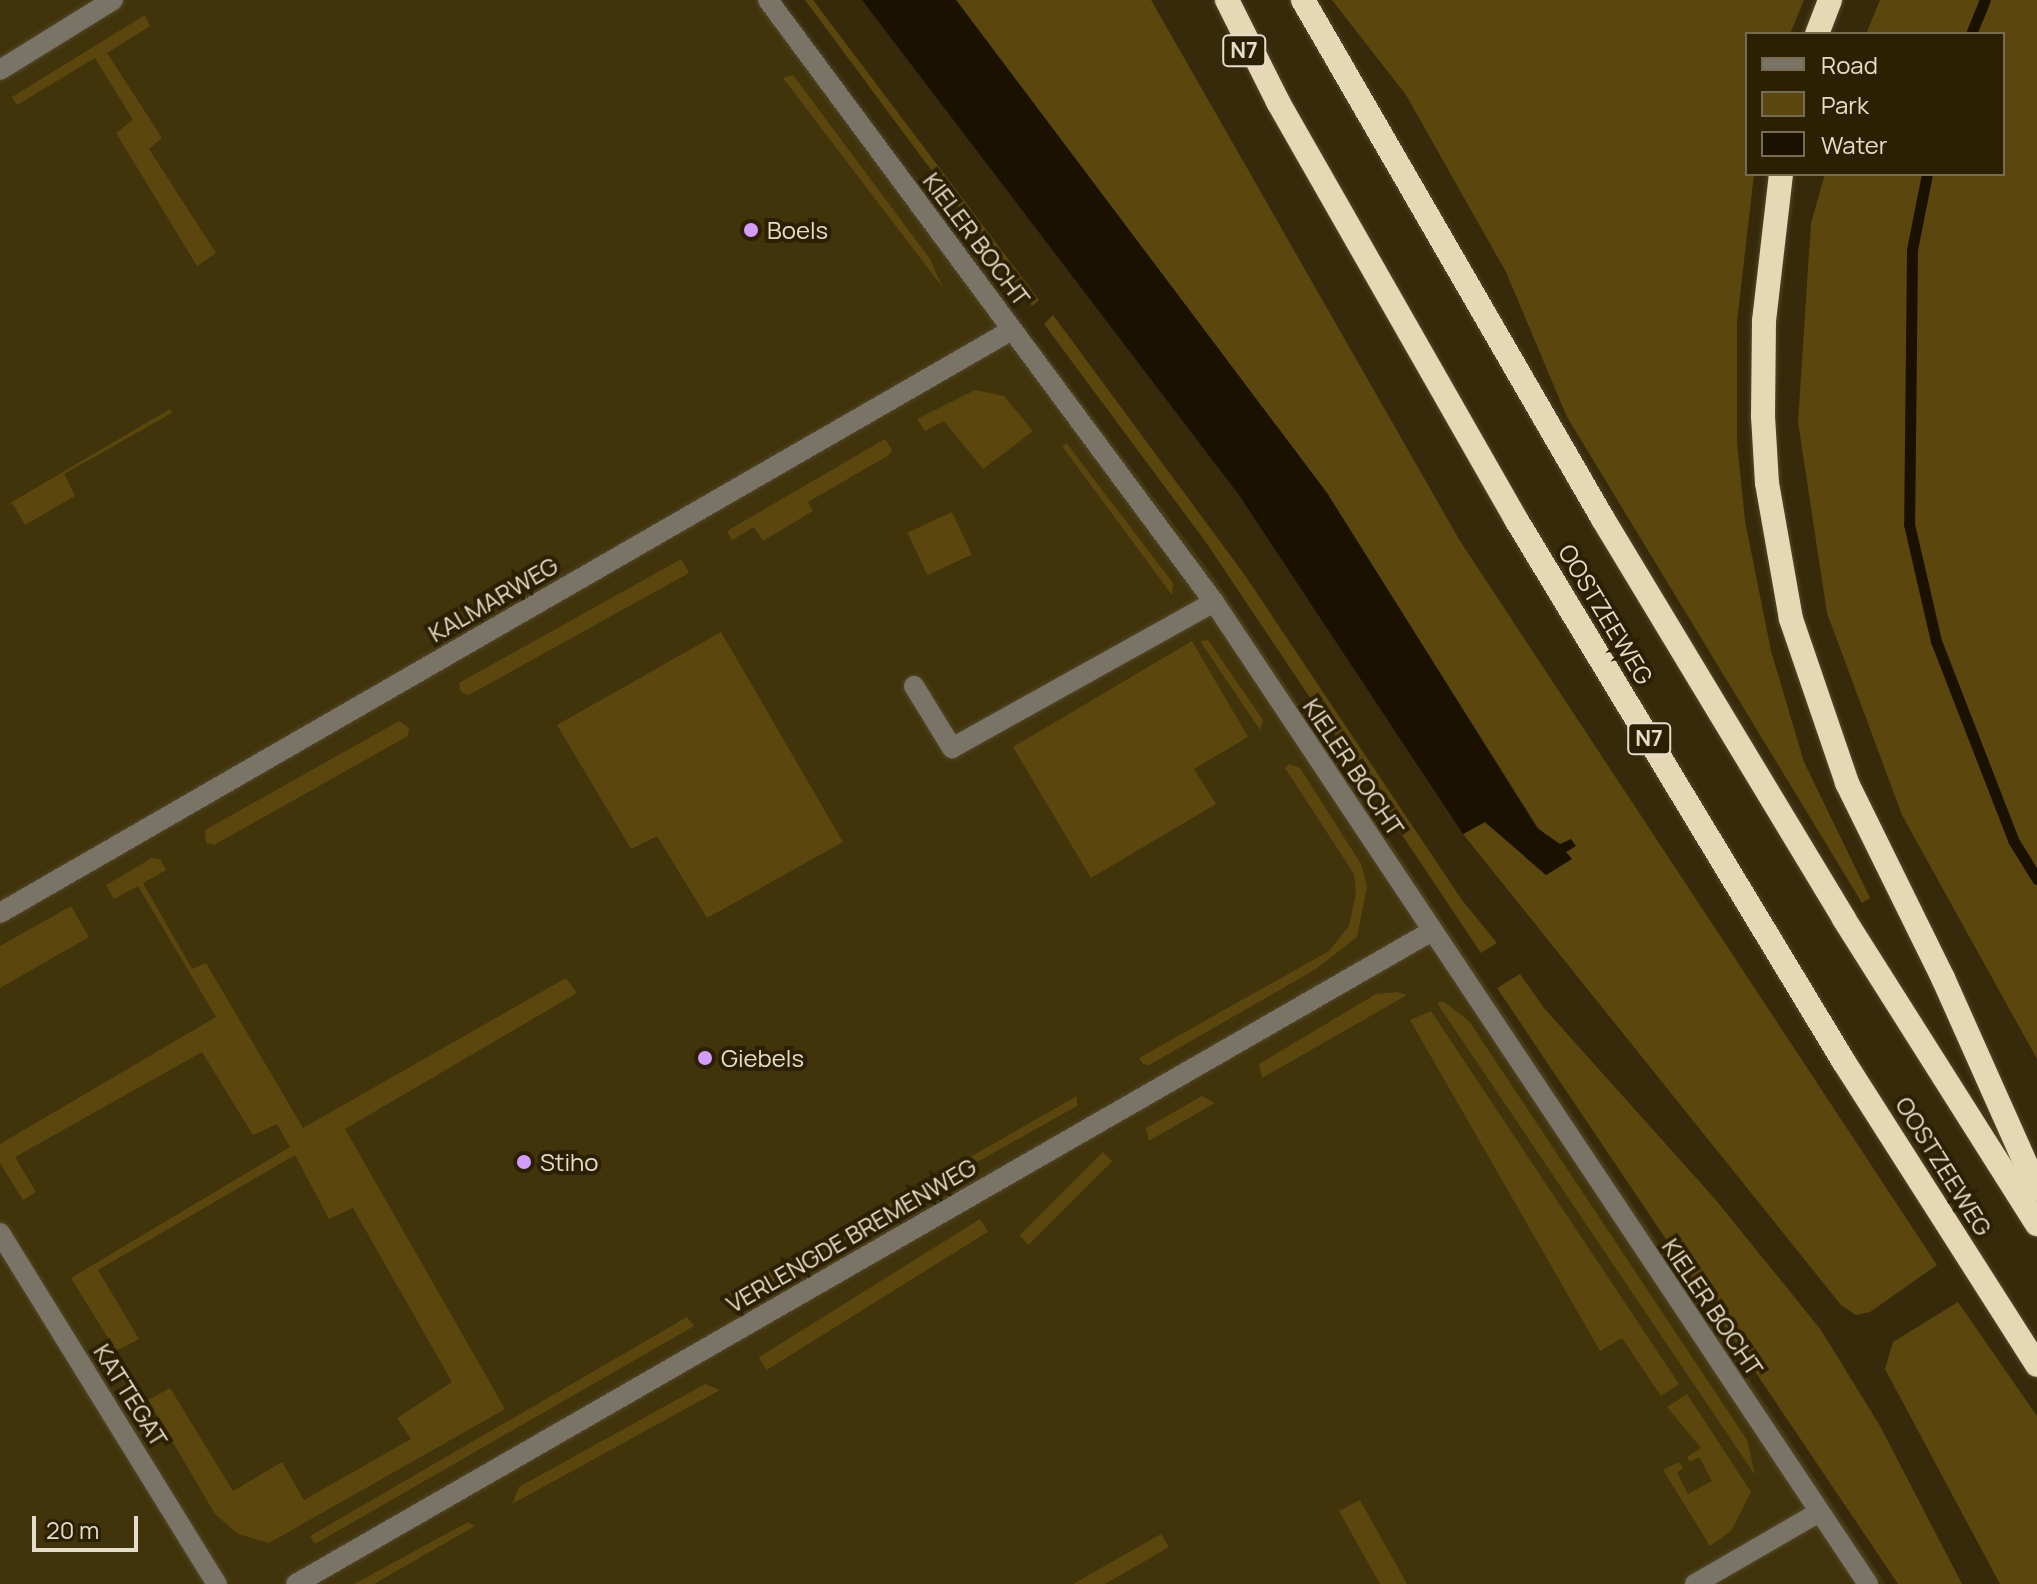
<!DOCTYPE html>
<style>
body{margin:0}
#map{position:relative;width:2037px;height:1584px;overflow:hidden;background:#362a0b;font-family:Manrope,sans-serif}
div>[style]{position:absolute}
.built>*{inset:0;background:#41330a}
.green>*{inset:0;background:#5b470e;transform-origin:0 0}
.water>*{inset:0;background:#1a1100}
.stream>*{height:11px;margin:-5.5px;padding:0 5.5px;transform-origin:5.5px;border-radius:5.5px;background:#1a1100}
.roads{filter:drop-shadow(0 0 2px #52472a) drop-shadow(0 0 2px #52472a)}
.minor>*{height:20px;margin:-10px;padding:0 10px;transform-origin:10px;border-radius:10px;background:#7a7466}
.highway>*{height:24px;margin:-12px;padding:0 12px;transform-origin:12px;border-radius:12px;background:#e7d8b5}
.dots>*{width:22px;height:22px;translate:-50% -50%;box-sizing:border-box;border:4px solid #2c2002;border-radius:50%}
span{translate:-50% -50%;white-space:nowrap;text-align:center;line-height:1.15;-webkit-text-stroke:8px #2c2002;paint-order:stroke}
.shield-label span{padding:2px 6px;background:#2c2002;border:2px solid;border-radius:6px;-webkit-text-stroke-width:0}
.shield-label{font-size:22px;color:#e5ddcc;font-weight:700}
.poi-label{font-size:24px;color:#e5ddcc}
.left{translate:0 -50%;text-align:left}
.street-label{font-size:24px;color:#e5ddcc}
.legend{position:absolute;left:1745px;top:32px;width:260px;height:144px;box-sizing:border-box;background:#2c2002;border:2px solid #766c53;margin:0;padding:10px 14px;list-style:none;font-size:24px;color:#e5ddcc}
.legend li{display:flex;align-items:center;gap:16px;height:40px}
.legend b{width:40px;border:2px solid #766c53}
.scale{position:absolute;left:32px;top:1516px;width:106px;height:36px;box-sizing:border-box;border:4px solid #e5ddcc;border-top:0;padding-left:10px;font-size:24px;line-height:28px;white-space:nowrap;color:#e5ddcc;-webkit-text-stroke:6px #2c2002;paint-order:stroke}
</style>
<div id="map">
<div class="built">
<div style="clip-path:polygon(0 0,776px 0,1208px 569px,1886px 1584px,0 1584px)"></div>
</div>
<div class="green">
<div style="clip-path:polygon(805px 0,813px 0,1039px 300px,1032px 306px)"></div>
<div style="clip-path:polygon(956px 0,1151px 0,1460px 541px,1937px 1265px,1870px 1312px,1856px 1315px,1841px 1305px,1463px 834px,1485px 822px,1546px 875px,1571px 859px,1538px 828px,1327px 493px)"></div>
<div style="clip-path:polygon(1332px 0,1804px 0,1790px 34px,1747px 34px,1747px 174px,1754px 174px,1737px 322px,1737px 442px,1745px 521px,1771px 651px,1804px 762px,1870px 898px,1862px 903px,1567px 417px,1506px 272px,1406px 95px)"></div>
<div style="clip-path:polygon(1880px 0,2037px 0,2037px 1059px,1902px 815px,1827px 613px,1798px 422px,1811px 223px,1825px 174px,2003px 174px,2003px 34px,1866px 34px)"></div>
<div style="clip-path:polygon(145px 15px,150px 26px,107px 53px,162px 138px,149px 149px,216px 253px,197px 266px,116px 133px,133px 120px,95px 58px,17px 105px,12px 97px)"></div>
<div style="clip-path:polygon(793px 75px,930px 259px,943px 288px,783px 78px)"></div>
<div style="clip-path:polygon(1053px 315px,1244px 574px,1462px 900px,1497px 943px,1481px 953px,1205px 541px,1044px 324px)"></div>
<div style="clip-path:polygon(975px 390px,1004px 396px,1033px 431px,983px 469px,944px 421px,925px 431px,917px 419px)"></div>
<div style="clip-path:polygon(170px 409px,172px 413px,64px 474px,75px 496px,25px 525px,12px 503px,0 509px)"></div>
<div style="clip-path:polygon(885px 439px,892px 450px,889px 455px,808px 502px,813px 511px,763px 541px,754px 527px,732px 540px,727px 531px)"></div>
<div style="clip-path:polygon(1067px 444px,1173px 583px,1172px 595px,1062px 446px)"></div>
<div style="left:952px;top:512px;width:47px;height:49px;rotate:65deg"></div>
<div style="clip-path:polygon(681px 559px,689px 573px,469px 695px,461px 692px,459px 683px)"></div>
<div style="clip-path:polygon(721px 632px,843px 842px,707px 918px,657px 836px,631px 849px,557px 725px)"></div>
<div style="clip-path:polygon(1208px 640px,1263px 720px,1260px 730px,1200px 641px)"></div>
<div style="clip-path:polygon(1192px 641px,1248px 737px,1194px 769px,1216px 804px,1091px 878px,1013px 747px)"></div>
<div style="clip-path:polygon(399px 721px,409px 728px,408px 736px,214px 845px,206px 843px,205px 830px)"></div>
<div style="clip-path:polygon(1289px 764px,1300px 768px,1361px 864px,1367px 886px,1357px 937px,1316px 969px,1149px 1065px,1143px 1064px,1139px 1058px,1329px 951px,1349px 926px,1356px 893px,1354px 874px,1285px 768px)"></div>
<div style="clip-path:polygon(152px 858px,160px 859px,166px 870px,143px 883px,192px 969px,206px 963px,303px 1128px,566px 978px,577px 993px,345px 1129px,505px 1409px,269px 1543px,238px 1534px,215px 1514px,148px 1400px,170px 1388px,233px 1491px,282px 1462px,304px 1500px,411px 1439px,397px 1418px,452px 1382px,353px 1208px,329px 1219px,295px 1155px,98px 1270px,139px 1339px,116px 1351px,71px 1278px,290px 1147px,277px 1124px,253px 1135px,202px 1052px,15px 1157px,36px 1192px,23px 1200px,0 1163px,0 1144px,216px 1017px,138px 886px,114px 899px,106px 885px)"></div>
<div style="clip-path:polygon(71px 906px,89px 937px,0 988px,0 946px)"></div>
<div style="clip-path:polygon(1520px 974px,1544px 1008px,1715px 1199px,1821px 1330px,1880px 1426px,1962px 1584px,1898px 1584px,1497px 988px)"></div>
<div style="clip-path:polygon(1397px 992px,1407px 995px,1262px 1078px,1259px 1064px,1376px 994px)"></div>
<div style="clip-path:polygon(1443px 1001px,1469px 1021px,1747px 1440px,1755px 1475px,1437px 1003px)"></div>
<div style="clip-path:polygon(1431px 1011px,1679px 1384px,1661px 1396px,1622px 1338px,1600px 1351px,1410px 1020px)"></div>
<div style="clip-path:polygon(1077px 1096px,1077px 1106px,977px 1162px,965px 1160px)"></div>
<div style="clip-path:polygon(1202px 1096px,1215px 1103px,1149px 1141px,1146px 1128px)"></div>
<div style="left:1103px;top:1152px;width:13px;height:118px;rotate:45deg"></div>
<div style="clip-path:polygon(927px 1183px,927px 1195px,734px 1303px,730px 1295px)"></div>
<div style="left:980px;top:1219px;width:15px;height:261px;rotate:58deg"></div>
<div style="clip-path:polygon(1958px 1302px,2037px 1416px,2037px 1584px,2000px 1584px,1885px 1369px,1893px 1342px)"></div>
<div style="clip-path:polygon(687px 1317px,694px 1326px,315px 1544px,310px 1536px)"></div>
<div style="clip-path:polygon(705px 1384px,720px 1390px,512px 1504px,519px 1487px)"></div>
<div style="clip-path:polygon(1687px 1394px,1751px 1492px,1731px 1531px,1710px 1546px,1663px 1470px,1679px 1462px,1683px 1468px,1677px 1473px,1688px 1494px,1712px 1481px,1699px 1457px,1690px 1462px,1687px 1457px,1701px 1448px,1667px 1407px)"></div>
<div style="clip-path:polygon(1360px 1500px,1407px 1584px,1380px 1584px,1339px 1511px)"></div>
<div style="clip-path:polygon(468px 1522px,475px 1526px,374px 1584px,354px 1584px)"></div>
<div style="clip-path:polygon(1161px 1534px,1169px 1547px,1105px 1584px,1073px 1584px)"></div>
</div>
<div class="water">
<div style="clip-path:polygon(862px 0,956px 0,1327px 493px,1537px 828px,1560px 844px,1571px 839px,1576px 846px,1566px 852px,1572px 859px,1546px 875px,1485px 822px,1463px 834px,1239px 495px)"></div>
</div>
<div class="stream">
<div style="left:1971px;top:34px;width:37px;rotate:-68deg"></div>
<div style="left:1927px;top:174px;width:77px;rotate:101.2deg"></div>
<div style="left:1912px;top:250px;width:274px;rotate:90.6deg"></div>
<div style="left:1909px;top:524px;width:120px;rotate:77deg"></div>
<div style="left:1936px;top:641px;width:213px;rotate:68.8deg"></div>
<div style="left:2013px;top:840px;width:46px;rotate:58.4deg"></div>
</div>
<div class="roads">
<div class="minor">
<div style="left:768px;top:0;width:749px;rotate:53.47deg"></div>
<div style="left:1214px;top:602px;width:1180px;rotate:56.34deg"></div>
<div style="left:0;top:70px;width:133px;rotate:-31.8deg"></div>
<div style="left:914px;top:686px;width:73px;rotate:58.5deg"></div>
<div style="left:952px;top:748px;width:300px;rotate:-29.1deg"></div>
<div style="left:0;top:913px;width:1168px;rotate:-29.95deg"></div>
<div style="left:0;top:1233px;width:413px;rotate:58.3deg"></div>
<div style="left:296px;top:1584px;width:1310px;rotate:-29.89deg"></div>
<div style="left:1695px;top:1584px;width:143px;rotate:-30.1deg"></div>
</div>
<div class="highway">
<div style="left:1227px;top:0;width:114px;rotate:63.4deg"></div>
<div style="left:1278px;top:102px;width:482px;rotate:60.3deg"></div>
<div style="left:1517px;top:521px;width:632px;rotate:58.85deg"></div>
<div style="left:1844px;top:1062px;width:359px;rotate:57.5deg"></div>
<div style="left:1303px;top:0;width:599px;rotate:59.97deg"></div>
<div style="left:1603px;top:519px;width:467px;rotate:58.9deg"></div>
<div style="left:1844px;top:919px;width:361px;rotate:57.7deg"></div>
<div style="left:1817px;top:34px;width:36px;rotate:-69deg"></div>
<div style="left:1781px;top:174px;width:148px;rotate:96.6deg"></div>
<div style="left:1764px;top:321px;width:95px;rotate:90.6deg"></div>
<div style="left:1763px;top:416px;width:67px;rotate:86.6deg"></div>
<div style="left:1767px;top:483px;width:138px;rotate:80deg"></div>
<div style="left:1791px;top:619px;width:173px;rotate:71.1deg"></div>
<div style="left:1847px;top:783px;width:217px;rotate:63.8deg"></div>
<div style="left:1943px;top:978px;width:231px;rotate:66deg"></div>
</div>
</div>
<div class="dots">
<div style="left:751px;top:230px;background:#d39cfd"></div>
<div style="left:705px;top:1058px;background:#d39cfd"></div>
<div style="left:524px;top:1162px;background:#d39cfd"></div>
</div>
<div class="shield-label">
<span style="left:1244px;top:51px">N7</span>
<span style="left:1649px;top:739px">N7</span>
</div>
<div class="poi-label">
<span class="left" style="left:767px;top:230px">Boels</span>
<span class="left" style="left:721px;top:1058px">Giebels</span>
<span class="left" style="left:540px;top:1162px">Stiho</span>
</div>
<div class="street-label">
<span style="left:977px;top:239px;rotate:53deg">KIELER BOCHT</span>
<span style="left:493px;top:599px;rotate:-30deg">KALMARWEG</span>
<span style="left:1606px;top:614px;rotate:59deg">OOSTZEEWEG</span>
<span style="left:1354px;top:767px;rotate:56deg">KIELER BOCHT</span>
<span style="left:1944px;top:1166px;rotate:58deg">OOSTZEEWEG</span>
<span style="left:851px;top:1235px;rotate:-30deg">VERLENGDE BREMENWEG</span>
<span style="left:1713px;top:1307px;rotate:56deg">KIELER BOCHT</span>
<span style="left:131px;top:1395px;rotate:58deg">KATTEGAT</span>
</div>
<ul class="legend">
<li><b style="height:10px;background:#7a7466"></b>Road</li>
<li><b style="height:22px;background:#5b470e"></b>Park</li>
<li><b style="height:22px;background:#1a1100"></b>Water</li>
</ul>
<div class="scale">20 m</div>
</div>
